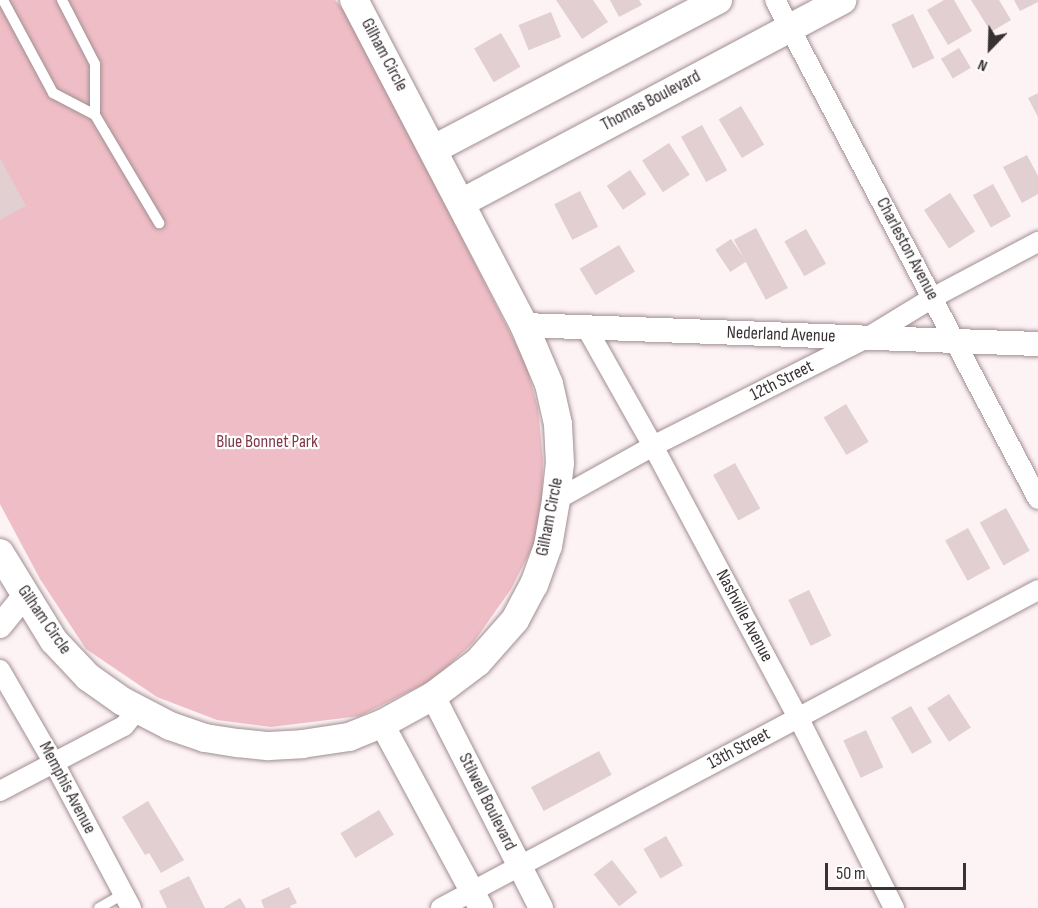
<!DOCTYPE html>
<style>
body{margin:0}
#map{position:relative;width:1038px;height:908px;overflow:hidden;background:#fdf2f4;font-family:"Sofia Sans Condensed",sans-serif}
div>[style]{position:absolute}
.green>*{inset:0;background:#efbdc5}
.building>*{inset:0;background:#e1cfd2;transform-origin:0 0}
.roads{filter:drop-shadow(0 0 2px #a08f92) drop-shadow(0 0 2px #a08f92)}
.service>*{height:10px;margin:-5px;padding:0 5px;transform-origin:5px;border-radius:5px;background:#fff}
.minor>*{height:20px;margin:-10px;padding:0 10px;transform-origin:10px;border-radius:10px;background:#fff}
.tertiary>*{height:24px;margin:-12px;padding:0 12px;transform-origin:12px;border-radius:12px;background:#fff}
.secondary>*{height:28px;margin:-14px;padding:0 14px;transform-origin:14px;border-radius:14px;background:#fff}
span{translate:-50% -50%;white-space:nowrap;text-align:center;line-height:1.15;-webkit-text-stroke:4.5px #fff;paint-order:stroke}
.street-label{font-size:18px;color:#393233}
.park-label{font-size:18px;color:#7f3949}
.north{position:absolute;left:960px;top:18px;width:60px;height:60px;-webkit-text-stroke:4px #fff;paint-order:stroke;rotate:203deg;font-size:16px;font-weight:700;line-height:24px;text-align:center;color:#393233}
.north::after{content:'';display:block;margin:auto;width:21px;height:27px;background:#393233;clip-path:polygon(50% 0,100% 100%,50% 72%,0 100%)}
.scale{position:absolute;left:825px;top:863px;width:141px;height:27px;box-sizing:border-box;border:3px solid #393233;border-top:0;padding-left:8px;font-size:18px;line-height:21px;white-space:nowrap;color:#393233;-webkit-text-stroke:4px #fff;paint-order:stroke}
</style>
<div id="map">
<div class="green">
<div style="clip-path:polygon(0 0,335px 0,349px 16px,526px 364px,538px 408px,543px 460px,542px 500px,534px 544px,511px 589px,473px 643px,434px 679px,360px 716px,271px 727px,217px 720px,157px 697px,86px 649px,40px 579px,0 504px)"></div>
</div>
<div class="building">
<div style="clip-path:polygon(556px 0,593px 0,608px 22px,582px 39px)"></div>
<div style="clip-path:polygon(610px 0,639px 0,642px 5px,619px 17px)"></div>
<div style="clip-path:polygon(944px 0,954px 0,972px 31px,948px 45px,927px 10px)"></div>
<div style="clip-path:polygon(971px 0,999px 0,1011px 20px,991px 32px)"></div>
<div style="clip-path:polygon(1014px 0,1038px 0,1038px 2px,1020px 11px)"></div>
<div style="left:551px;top:12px;width:27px;height:35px;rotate:68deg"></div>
<div style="left:913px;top:14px;width:49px;height:24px;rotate:64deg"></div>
<div style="left:501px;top:33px;width:39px;height:31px;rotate:60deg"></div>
<div style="left:959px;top:48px;width:23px;height:21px;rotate:59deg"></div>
<div style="clip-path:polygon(1038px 93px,1038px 117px,1028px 98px)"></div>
<div style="left:741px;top:106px;width:45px;height:26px;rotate:59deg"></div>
<div style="left:702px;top:125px;width:52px;height:24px;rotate:61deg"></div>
<div style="left:669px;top:143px;width:38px;height:32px;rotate:57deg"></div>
<div style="clip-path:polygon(1027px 155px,1038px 176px,1038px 194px,1022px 203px,1003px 167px)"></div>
<div style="clip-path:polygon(0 158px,26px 206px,0 220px)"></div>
<div style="left:630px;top:170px;width:29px;height:28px;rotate:56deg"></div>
<div style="left:993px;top:184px;width:37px;height:23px;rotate:61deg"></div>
<div style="left:580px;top:191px;width:40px;height:29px;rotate:63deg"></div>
<div style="left:950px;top:193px;width:46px;height:31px;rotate:57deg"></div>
<div style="left:756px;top:228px;width:68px;height:25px;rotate:62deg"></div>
<div style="left:806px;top:229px;width:40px;height:25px;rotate:60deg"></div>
<div style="left:731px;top:239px;width:27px;height:19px;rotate:56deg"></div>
<div style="left:619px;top:245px;width:31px;height:46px;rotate:59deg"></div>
<div style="left:846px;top:404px;width:44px;height:26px;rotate:59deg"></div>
<div style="left:735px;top:463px;width:52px;height:25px;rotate:61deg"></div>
<div style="left:1006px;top:508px;width:49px;height:30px;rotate:61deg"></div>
<div style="left:968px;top:528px;width:46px;height:26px;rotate:61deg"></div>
<div style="left:809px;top:590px;width:51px;height:23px;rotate:64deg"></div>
<div style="left:949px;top:694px;width:40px;height:26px;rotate:57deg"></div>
<div style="left:911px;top:706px;width:42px;height:23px;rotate:60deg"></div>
<div style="left:866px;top:730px;width:41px;height:25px;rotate:65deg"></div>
<div style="left:599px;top:751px;width:27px;height:77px;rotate:62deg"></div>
<div style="clip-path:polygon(148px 801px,184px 860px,161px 873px,149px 853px,145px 855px,122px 817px)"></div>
<div style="left:379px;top:810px;width:29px;height:45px;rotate:59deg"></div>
<div style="left:666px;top:836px;width:34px;height:26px;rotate:60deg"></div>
<div style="left:612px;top:860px;width:41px;height:23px;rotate:52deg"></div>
<div style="clip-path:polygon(189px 876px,205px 908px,167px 908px,159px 891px)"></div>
<div style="clip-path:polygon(289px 887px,297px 903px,290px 906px,291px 908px,264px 908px,261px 900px)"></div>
<div style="clip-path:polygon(240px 898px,246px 908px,223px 908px)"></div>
</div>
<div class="roads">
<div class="service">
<div style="left:3px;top:0;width:106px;rotate:61.7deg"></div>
<div style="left:53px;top:93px;width:47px;rotate:27.6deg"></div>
<div style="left:95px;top:115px;width:126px;rotate:59.3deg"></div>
<div style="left:62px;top:0;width:72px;rotate:62.7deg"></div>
<div style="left:95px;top:64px;width:51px;rotate:90deg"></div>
<div style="left:99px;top:908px;width:28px;rotate:-30deg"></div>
</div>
<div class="minor">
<div style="left:775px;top:0;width:564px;rotate:62.21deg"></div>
<div style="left:586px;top:327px;width:137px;rotate:60.6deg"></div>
<div style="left:653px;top:446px;width:307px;rotate:61.9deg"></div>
<div style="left:798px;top:717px;width:214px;rotate:63.3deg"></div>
<div style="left:556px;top:500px;width:111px;rotate:-29.1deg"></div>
<div style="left:653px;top:446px;width:237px;rotate:-26.8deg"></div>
<div style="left:865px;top:339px;width:81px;rotate:-31.3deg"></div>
<div style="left:934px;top:297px;width:118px;rotate:-27.9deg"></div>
<div style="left:0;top:670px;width:108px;rotate:59.9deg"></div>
<div style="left:54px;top:763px;width:164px;rotate:62deg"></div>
<div style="left:0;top:791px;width:140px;rotate:-27.7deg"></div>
<div style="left:124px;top:726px;width:22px;rotate:-51deg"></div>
<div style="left:441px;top:908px;width:676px;rotate:-28.04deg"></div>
</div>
<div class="tertiary">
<div style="left:524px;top:325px;width:514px;rotate:2.12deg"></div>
<div style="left:0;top:626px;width:38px;rotate:-51deg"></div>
<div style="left:433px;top:696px;width:238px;rotate:63deg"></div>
<div style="left:382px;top:724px;width:209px;rotate:61.7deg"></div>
</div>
<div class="secondary">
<div style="left:434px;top:149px;width:321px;rotate:-27.7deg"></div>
<div style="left:461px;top:203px;width:432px;rotate:-28deg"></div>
<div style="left:0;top:553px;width:103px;rotate:58.5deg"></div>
<div style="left:54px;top:641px;width:50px;rotate:46.6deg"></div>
<div style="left:88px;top:677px;width:42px;rotate:35.2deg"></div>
<div style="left:122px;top:701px;width:54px;rotate:27.5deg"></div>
<div style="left:170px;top:726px;width:37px;rotate:19deg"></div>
<div style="left:205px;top:738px;width:33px;rotate:9deg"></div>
<div style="left:238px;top:743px;width:31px;rotate:6deg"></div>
<div style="left:269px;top:746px;width:33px;rotate:-3deg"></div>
<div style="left:302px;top:744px;width:48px;rotate:-8.5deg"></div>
<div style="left:349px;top:737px;width:35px;rotate:-22deg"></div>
<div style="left:382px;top:724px;width:58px;rotate:-28.8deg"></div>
<div style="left:433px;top:696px;width:56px;rotate:-37.1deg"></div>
<div style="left:478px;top:662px;width:56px;rotate:-48.6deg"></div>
<div style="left:515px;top:620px;width:40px;rotate:-62deg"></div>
<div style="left:534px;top:585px;width:41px;rotate:-70.3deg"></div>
<div style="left:548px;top:546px;width:47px;rotate:-80.1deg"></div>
<div style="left:556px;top:500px;width:37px;rotate:-84deg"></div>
<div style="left:560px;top:463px;width:39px;rotate:-93deg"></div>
<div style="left:558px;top:424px;width:41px;rotate:-102.7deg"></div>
<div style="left:549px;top:384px;width:64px;rotate:-113deg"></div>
<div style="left:524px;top:325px;width:367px;rotate:-117.6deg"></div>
</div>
</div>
<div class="street-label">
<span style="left:384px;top:55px;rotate:62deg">Gilham Circle</span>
<span style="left:651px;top:101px;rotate:-28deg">Thomas Boulevard</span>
<span style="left:907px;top:249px;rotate:62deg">Charleston Avenue</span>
<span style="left:781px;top:335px;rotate:2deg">Nederland Avenue</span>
<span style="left:782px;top:381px;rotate:-27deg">12th Street</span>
<span style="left:550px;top:517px;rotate:-79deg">Gilham Circle</span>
<span style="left:744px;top:616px;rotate:62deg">Nashville Avenue</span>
<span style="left:44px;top:620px;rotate:55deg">Gilham Circle</span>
<span style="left:739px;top:749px;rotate:-28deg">13th Street</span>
<span style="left:67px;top:788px;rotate:62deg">Memphis Avenue</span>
<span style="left:487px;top:802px;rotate:63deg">Stilwell Boulevard</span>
</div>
<div class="park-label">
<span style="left:267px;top:442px">Blue Bonnet Park</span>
</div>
<div class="north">N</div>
<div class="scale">50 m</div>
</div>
